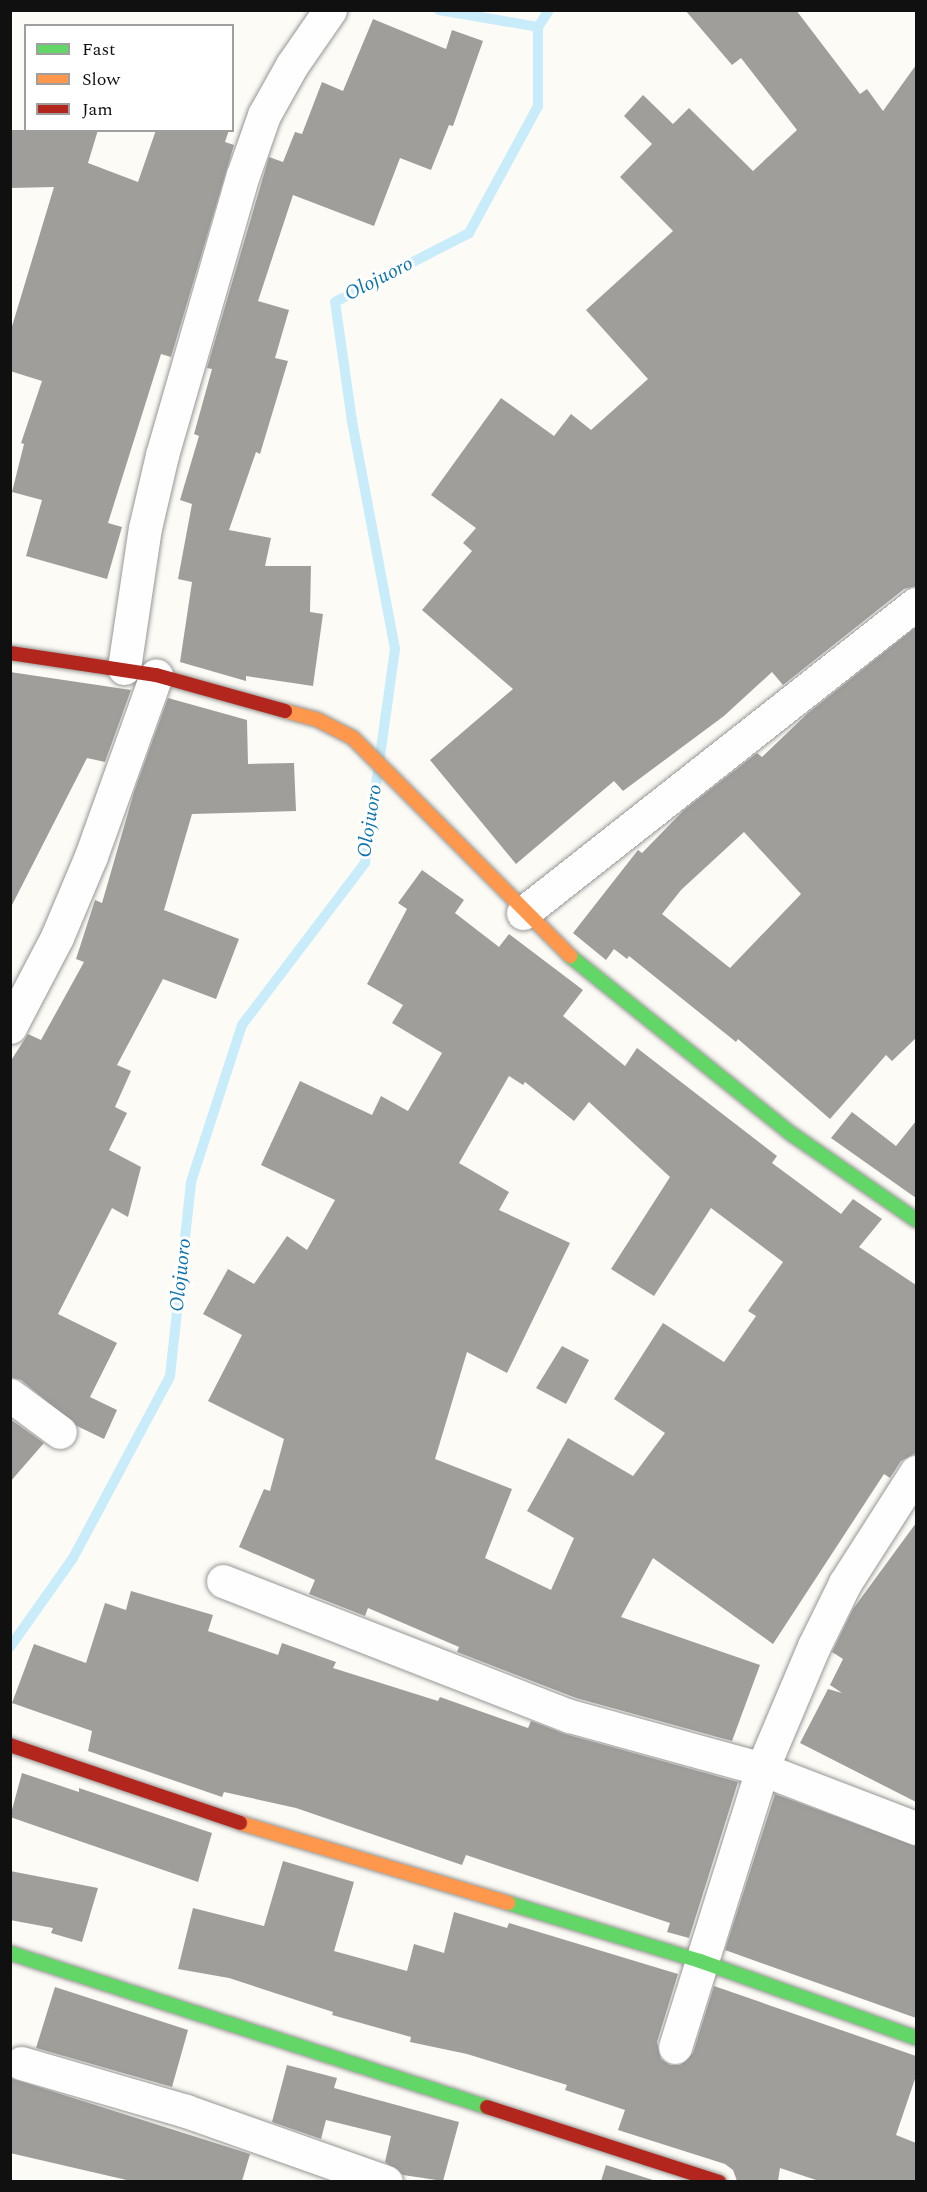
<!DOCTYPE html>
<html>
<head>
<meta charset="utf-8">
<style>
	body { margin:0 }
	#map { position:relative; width:927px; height:2192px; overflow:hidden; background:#fcfbf6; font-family:Spectral,serif }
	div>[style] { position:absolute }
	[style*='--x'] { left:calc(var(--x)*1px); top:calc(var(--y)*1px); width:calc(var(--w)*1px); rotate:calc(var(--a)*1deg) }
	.stream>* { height:10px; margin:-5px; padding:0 5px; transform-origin:5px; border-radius:5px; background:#c9ecfa }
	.building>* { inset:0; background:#a09e9b }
	.roads { filter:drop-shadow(0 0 2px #969694) drop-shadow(0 0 2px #969694) }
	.street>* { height:33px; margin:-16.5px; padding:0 16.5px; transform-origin:16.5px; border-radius:16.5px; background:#fffefe }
	.fast>* { height:14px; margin:-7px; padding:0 7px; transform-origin:7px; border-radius:7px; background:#63d668 }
	.slow>* { height:14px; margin:-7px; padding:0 7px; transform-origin:7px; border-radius:7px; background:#ff974d }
	.jam>* { height:14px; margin:-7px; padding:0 7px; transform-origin:7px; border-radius:7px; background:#b3261e }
	span { translate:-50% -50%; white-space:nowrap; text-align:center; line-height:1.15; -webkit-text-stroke:6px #fff; paint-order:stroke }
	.water-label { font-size:20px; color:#0e74ad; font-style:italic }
	.frame { position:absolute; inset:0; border:12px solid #101010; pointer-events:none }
	.legend { position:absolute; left:24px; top:24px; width:210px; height:108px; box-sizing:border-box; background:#fff; border:2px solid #9f9f9f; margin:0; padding:8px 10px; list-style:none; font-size:18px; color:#101010 }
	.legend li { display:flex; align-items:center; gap:12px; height:30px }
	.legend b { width:30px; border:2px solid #9f9f9f }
</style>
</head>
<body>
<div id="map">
	<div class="stream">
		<div style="--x:439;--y:10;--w:100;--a:9.7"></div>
		<div style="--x:380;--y:756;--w:108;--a:-82"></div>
		<div style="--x:395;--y:649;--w:232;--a:-100.7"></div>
		<div style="--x:352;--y:421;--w:120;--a:-98.1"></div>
		<div style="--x:335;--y:302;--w:151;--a:-27.2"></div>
		<div style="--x:469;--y:233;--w:145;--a:-61.5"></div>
		<div style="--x:538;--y:106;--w:79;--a:-90"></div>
		<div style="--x:538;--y:27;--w:20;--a:-57"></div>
		<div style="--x:10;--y:1647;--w:109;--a:-54.7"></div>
		<div style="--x:73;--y:1558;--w:206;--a:-61.9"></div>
		<div style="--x:170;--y:1376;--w:195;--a:-83.8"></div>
		<div style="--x:191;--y:1182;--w:165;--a:-72"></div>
		<div style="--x:242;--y:1025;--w:203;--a:-52.8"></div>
		<div style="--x:365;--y:863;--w:93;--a:-82"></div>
	</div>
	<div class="building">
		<div style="clip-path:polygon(685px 10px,796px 10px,860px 94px,867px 89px,883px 111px,916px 65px,916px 586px,904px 589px,783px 685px,772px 672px,724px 716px,623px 791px,614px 781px,516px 864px,430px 760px,513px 689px,422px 610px,472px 551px,463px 543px,476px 528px,431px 495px,501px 398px,554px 436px,571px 414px,591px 430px,648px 379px,586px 310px,673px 231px,620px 177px,652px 144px,624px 116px,643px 95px,673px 124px,689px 108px,753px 171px,797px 130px,741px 58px,732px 65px)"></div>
		<div style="clip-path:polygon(373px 19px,446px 49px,452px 30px,483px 41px,453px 126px,449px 125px,431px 170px,400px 158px,374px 226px,293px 195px,258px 301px,289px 310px,275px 358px,288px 361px,260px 454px,256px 452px,229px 530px,271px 538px,265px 566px,311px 566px,310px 612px,323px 614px,313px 686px,246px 676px,246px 681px,180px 662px,192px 582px,178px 579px,192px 504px,180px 500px,199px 436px,194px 434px,212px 369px,207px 368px,269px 157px,283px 162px,295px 132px,302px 134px,322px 82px,343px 91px)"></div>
		<div style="clip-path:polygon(10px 130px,98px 130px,88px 163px,138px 182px,156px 130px,229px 130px,225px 142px,234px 145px,171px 357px,161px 354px,108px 523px,122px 527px,107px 579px,26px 556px,42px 500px,12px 492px,24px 444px,21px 443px,42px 381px,10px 371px,10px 333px,54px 187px,10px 188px)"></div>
		<div style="clip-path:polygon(evenodd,916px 627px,916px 1038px,892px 1061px,886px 1055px,830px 1119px,738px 1039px,736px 1042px,629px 956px,627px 959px,614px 949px,606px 960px,573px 933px,638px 850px,642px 853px,684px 810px,757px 753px,762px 757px,808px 713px,916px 627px,744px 832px,801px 894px,730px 968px,662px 914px,681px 890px,744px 832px)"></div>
		<div style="clip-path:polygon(10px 672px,131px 690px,105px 762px,87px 758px,10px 909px)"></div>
		<div style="clip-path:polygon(168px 698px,247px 720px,248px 764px,294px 763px,296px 811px,192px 814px,164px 910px,239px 939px,216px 999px,163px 979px,117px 1065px,131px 1071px,115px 1107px,127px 1113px,109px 1150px,141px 1167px,128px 1217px,112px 1208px,58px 1314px,117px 1343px,90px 1397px,117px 1410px,104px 1439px,77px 1426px,21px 1380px,10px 1377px,10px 1062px,28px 1034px,41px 1040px,84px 962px,76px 959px,95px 900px,102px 903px,134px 792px)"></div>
		<div style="clip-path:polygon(evenodd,422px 870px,464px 900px,455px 913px,499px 947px,509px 934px,583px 990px,563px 1016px,625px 1066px,637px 1048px,777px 1156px,772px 1163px,841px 1214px,853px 1199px,882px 1219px,859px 1247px,916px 1285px,916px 1453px,901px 1461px,890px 1478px,884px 1474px,773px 1644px,653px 1558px,621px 1617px,760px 1665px,732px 1741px,576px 1698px,457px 1652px,459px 1647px,368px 1608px,365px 1616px,309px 1594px,315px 1580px,239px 1547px,264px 1489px,270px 1491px,284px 1439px,208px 1401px,242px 1335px,203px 1314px,228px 1269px,254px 1284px,287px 1236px,307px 1250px,335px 1200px,261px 1165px,300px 1081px,372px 1115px,381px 1096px,408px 1111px,442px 1053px,392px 1023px,403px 1005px,367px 984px,407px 909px,398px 903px,422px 870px,509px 1076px,523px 1085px,525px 1082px,574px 1121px,589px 1102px,670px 1177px,611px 1269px,654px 1296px,711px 1208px,783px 1262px,748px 1311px,756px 1316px,724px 1362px,663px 1323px,614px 1399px,665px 1433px,633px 1476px,568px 1438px,527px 1511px,574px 1538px,551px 1590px,485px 1558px,512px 1489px,435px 1459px,467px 1352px,507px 1373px,570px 1243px,499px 1210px,509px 1192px,459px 1163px,509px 1076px)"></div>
		<div style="clip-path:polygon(852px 1112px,896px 1146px,916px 1121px,916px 1198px,831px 1138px)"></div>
		<div style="clip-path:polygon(562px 1346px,589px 1360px,566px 1404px,536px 1388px)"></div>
		<div style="clip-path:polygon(10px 1419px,44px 1443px,10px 1482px)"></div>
		<div style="clip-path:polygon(916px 1523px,916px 1802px,800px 1743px,828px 1689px,842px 1693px,830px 1685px,843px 1659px,832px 1652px,853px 1609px)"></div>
		<div style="clip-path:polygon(131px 1591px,213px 1615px,208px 1631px,278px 1655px,282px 1643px,336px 1662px,333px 1668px,438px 1701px,440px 1697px,528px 1728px,531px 1721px,565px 1734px,738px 1782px,689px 1938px,667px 1932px,670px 1923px,466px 1855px,462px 1865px,296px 1808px,224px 1792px,222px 1797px,88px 1751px,92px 1731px,12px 1703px,34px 1644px,86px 1663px,105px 1603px,126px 1610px)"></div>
		<div style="clip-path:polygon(22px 1773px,79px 1792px,79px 1788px,212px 1833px,198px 1882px,10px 1817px)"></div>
		<div style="clip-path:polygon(775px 1794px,916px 1846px,916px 2018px,725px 1950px)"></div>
		<div style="clip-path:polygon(283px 1861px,354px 1882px,334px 1951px,407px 1971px,414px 1944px,444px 1953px,454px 1912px,507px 1928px,509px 1923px,678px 1974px,657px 2042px,661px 2059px,670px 2065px,680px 2065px,693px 2053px,714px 1986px,916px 2056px,916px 2076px,896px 2135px,916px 2143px,916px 2181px,819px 2181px,780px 2168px,778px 2181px,737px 2181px,733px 2170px,725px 2164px,618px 2130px,625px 2110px,565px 2090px,567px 2085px,467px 2054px,410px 2042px,411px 2037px,332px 2015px,333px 2012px,229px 1978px,178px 1969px,193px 1908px,264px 1926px)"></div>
		<div style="clip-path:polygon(10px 1871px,98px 1888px,82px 1942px,51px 1933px,53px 1928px,10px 1920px)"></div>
		<div style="clip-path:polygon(55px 1987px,188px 2030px,172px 2087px,36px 2048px)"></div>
		<div style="clip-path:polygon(287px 2065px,337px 2078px,334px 2088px,459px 2122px,443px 2181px,403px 2175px,385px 2162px,391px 2136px,326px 2120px,321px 2139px,272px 2122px)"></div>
		<div style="clip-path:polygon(10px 2078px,250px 2154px,242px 2181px,131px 2181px,10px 2153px)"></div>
		<div style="clip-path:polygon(606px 2165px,656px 2181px,601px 2181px)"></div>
	</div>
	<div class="roads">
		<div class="street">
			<div style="--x:124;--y:668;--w:142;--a:-81.5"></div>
			<div style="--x:145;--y:528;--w:75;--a:-76.9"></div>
			<div style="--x:162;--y:455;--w:291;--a:-73.9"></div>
			<div style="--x:243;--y:175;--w:64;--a:-70.7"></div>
			<div style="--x:264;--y:115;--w:57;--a:-60.8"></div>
			<div style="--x:292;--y:65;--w:67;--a:-55.4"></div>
			<div style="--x:523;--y:913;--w:500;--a:-38.2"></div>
			<div style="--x:10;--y:1027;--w:102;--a:-62.4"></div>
			<div style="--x:57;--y:937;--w:88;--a:-67.2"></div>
			<div style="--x:91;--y:856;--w:192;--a:-70.2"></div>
			<div style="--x:10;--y:1395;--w:62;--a:36.5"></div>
			<div style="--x:223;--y:1581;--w:372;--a:21.3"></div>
			<div style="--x:570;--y:1716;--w:199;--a:15.4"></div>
			<div style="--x:762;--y:1769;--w:165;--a:21"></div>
			<div style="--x:675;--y:2047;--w:291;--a:-72.6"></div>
			<div style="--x:762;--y:1769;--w:134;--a:-67.1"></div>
			<div style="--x:814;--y:1646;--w:70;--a:-63.8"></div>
			<div style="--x:845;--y:1583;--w:132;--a:-57.4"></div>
			<div style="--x:21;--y:2063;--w:172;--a:16.2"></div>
			<div style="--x:186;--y:2111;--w:212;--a:19.5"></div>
		</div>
		<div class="fast">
			<div style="--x:570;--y:956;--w:286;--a:38.8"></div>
			<div style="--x:793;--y:1135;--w:150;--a:34.6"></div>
			<div style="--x:508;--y:1903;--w:201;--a:16.8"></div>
			<div style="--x:700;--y:1961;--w:229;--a:19.6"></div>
			<div style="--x:10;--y:1953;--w:501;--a:17.89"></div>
		</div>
		<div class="slow">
			<div style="--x:285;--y:711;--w:34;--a:15"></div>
			<div style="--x:318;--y:720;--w:39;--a:27"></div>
			<div style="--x:353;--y:738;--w:308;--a:45.1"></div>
			<div style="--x:240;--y:1823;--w:280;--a:16.6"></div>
		</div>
		<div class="jam">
			<div style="--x:10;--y:653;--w:148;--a:8.6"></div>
			<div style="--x:156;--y:675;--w:134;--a:15.6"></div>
			<div style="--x:10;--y:1745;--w:243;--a:18.7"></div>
			<div style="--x:487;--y:2107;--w:244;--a:17.9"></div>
		</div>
	</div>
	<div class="water-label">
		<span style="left:379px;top:279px;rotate:-27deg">Olojuoro</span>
		<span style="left:370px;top:821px;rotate:-81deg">Olojuoro</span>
		<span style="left:181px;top:1275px;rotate:-84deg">Olojuoro</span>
	</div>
	<div class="frame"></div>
	<ul class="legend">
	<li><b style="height:8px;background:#63d668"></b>Fast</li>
	<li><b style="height:8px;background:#ff974d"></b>Slow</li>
	<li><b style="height:8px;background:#b3261e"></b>Jam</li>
	</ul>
</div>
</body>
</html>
